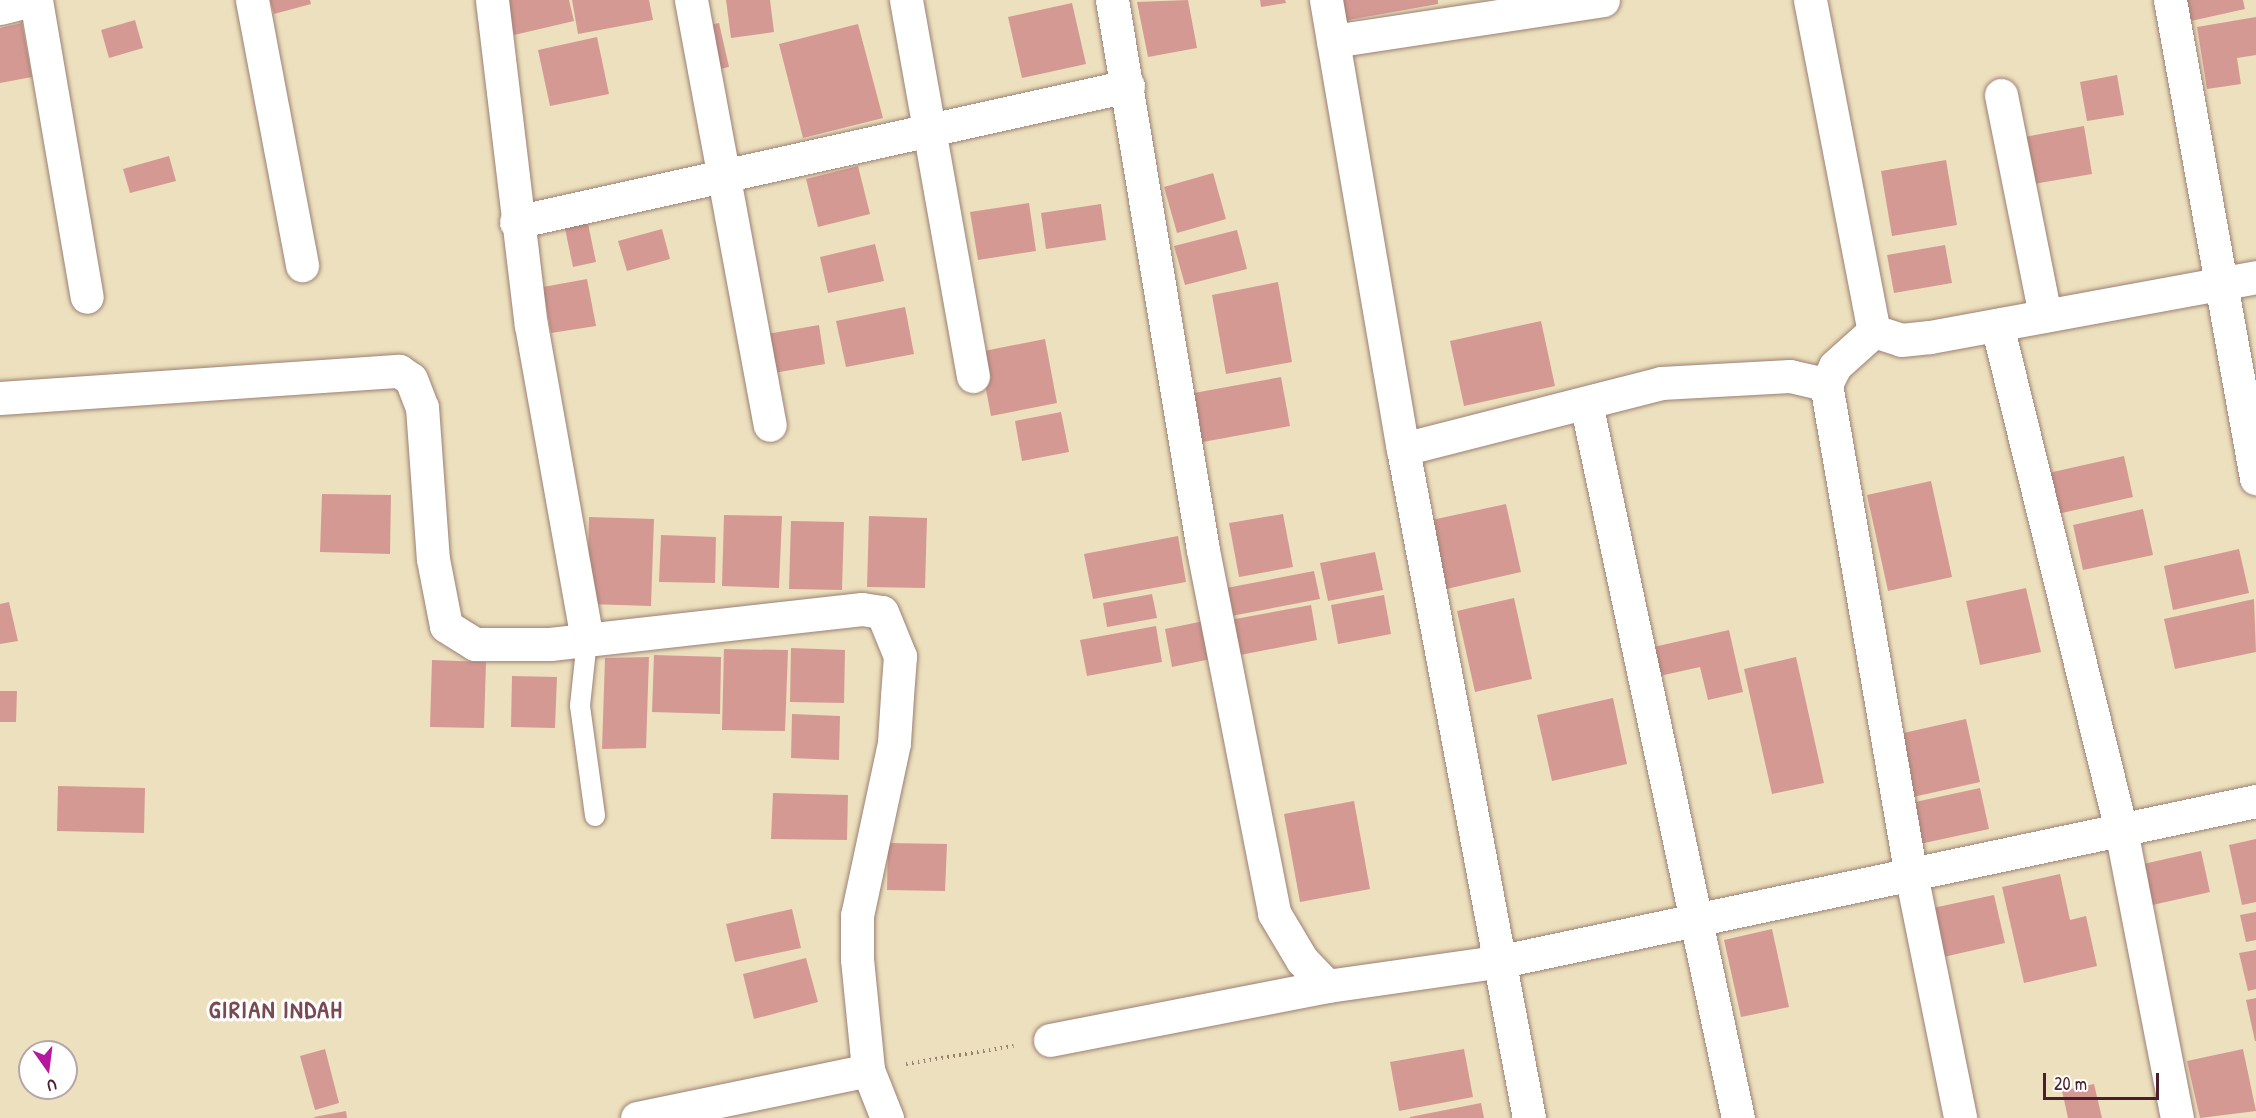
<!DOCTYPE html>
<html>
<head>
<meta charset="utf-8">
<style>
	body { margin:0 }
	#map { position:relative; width:2256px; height:1118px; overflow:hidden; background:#ede0be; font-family:"Patrick Hand",sans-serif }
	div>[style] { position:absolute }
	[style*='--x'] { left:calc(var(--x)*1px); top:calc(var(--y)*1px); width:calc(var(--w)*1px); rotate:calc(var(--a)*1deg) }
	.building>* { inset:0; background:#d59994 }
	.path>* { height:4px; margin-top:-2px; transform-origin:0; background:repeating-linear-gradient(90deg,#9c8074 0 1.5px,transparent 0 6px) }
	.roads { filter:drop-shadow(0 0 2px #9c8074) drop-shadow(0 0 2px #9c8074) }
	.lane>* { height:20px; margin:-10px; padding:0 10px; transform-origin:10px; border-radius:10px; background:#fff }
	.street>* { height:33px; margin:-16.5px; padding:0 16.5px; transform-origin:16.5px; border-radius:16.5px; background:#fff }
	span { translate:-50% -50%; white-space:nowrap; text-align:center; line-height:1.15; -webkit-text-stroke:6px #fff; paint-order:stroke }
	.district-label { font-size:24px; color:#7b4a50; font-weight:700; letter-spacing:1.5px }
	.north { position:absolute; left:18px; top:1040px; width:60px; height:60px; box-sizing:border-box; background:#fff; border:2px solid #b7a5aa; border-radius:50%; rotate:166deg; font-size:16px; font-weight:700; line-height:24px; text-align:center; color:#4a1f2b }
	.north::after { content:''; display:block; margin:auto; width:21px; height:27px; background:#b5179e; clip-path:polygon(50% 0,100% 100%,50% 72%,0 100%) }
	.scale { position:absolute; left:2043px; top:1073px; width:116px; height:27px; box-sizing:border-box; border:3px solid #4a1f2b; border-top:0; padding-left:8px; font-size:18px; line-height:21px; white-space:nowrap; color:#4a1f2b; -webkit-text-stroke:4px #fff; paint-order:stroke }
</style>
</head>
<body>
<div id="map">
	<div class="building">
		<div style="clip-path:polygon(270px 0,310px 0,311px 4px,274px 14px)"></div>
		<div style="clip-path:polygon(506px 0,569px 0,574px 21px,514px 35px)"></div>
		<div style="clip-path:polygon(572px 0,649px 0,653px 20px,578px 34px)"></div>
		<div style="clip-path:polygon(726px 0,770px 0,774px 32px,731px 38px)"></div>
		<div style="clip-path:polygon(1188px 0,1197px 48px,1148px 57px,1137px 2px)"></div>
		<div style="clip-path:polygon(1260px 0,1285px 0,1286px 3px,1261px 7px)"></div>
		<div style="clip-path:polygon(1333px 0,1438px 0,1438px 4px,1337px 22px)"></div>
		<div style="clip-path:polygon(2186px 0,2243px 0,2245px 9px,2191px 21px)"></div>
		<div style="clip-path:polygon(1072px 3px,1086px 64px,1022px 78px,1008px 17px)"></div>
		<div style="clip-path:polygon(2256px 17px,2256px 55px,2237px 58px,2241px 84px,2207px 89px,2197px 27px)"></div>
		<div style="clip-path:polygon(135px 20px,143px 48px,109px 58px,101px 30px)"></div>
		<div style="clip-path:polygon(22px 23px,32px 77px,0 83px,0 28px)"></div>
		<div style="clip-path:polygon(719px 23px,729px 67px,711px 71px,700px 27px)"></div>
		<div style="clip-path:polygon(858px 24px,883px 118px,803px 138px,779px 44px)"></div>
		<div style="clip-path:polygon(597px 37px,609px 94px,550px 106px,538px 50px)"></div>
		<div style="clip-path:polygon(2117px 75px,2124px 115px,2087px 121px,2080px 82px)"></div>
		<div style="clip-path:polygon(2084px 126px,2092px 174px,2027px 185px,2019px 138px)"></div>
		<div style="clip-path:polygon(169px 156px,176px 181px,130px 193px,123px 169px)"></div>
		<div style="clip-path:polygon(1946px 160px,1957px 225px,1892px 236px,1881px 171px)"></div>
		<div style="clip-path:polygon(858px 166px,870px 214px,818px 227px,806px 179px)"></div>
		<div style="clip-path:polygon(1213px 173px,1226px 219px,1177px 233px,1164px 187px)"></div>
		<div style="clip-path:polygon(1029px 203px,1036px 251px,978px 260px,970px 212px)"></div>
		<div style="clip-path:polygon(1101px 204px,1106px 240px,1046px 249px,1041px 213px)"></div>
		<div style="clip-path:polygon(587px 219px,596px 262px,573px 267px,564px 224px)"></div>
		<div style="clip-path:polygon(662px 229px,670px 259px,627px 271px,618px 241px)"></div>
		<div style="clip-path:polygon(1237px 230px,1247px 269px,1185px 285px,1174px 246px)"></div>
		<div style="clip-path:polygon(875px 244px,884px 281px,828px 293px,820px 257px)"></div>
		<div style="clip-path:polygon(1945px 245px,1952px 283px,1894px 293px,1887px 255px)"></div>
		<div style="clip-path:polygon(587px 279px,596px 326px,551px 333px,543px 287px)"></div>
		<div style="clip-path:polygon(1278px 282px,1292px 362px,1226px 374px,1212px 295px)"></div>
		<div style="clip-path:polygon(905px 307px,914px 354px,846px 367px,836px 321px)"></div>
		<div style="clip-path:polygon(1541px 321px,1555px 386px,1464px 406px,1450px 341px)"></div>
		<div style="clip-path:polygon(819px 325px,825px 364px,774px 373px,767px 334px)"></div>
		<div style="clip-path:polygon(1045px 339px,1057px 403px,991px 416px,979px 352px)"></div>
		<div style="clip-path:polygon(1281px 377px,1290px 426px,1192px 444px,1183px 395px)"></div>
		<div style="clip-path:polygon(1061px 412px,1069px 452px,1022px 461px,1015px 421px)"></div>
		<div style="clip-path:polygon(2124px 456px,2133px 497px,2053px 515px,2044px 474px)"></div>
		<div style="clip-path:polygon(1931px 481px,1952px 577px,1888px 591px,1867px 495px)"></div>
		<div style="clip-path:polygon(322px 494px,391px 495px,390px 554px,320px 552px)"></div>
		<div style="clip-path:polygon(1506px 504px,1521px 572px,1442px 590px,1427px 521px)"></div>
		<div style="clip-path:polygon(2143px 509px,2153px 555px,2083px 570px,2073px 525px)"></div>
		<div style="clip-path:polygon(1283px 514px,1293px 567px,1239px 577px,1229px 523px)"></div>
		<div style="clip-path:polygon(724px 515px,782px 516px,779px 588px,722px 586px)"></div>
		<div style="clip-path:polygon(869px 516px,927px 518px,925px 588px,867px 587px)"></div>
		<div style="clip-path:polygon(589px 517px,654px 519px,651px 606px,587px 604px)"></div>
		<div style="clip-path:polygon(791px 521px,844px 522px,842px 590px,789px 589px)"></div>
		<div style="clip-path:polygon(661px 535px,716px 537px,715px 583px,659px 582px)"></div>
		<div style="clip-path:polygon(1178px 536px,1186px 582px,1093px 599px,1084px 554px)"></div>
		<div style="clip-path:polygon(2239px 549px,2249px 593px,2173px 610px,2164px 566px)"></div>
		<div style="clip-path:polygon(1375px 552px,1383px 590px,1328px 601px,1320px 563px)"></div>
		<div style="clip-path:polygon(1314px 571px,1320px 599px,1226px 617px,1221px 589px)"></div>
		<div style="clip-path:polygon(2026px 588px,2041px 652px,1980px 665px,1966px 601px)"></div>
		<div style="clip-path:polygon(1152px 594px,1157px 618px,1107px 627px,1103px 603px)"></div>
		<div style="clip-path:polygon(1384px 595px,1391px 634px,1338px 644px,1331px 605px)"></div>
		<div style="clip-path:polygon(1514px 598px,1532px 679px,1475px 692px,1457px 611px)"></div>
		<div style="clip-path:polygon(2254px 599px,2256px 652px,2175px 669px,2164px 619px)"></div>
		<div style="clip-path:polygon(9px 602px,18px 641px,0 644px,0 604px)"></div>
		<div style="clip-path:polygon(1311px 605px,1317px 640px,1225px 658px,1219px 622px)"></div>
		<div style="clip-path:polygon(1204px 621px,1211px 659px,1172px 667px,1165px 629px)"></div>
		<div style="clip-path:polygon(1156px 626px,1162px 662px,1087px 676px,1080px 640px)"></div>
		<div style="clip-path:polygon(1729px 630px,1743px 692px,1708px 700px,1700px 667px,1655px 677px,1649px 648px)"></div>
		<div style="clip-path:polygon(791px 648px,845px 650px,844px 703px,790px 702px)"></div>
		<div style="clip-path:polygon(724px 649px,788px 650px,785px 731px,722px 730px)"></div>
		<div style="clip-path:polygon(654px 655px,721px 657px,720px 714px,652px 712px)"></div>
		<div style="clip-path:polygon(649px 657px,646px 748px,602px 749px,605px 658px)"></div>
		<div style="clip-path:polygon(1796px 657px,1824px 783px,1772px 794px,1744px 669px)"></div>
		<div style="clip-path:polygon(432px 660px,486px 662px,484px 728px,430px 727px)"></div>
		<div style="clip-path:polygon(512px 676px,557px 677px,555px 728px,511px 727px)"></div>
		<div style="clip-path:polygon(0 691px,17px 691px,16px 722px,0 722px)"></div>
		<div style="clip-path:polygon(1613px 698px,1627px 764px,1552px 781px,1537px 715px)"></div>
		<div style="clip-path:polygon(792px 714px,840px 716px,839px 760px,791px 758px)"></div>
		<div style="clip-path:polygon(1966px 719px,1980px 782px,1904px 799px,1890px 736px)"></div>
		<div style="clip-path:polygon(58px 786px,145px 788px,144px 833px,57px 831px)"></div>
		<div style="clip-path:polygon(1980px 788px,1989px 829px,1915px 845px,1906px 804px)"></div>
		<div style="clip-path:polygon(773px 793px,848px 795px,847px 840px,771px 839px)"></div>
		<div style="clip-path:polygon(1354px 801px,1370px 889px,1300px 902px,1284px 814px)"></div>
		<div style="clip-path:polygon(2256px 839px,2256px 902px,2242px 905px,2229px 845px)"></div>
		<div style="clip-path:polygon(888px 843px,947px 844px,945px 891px,887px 890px)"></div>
		<div style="clip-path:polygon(2201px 851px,2210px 892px,2148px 906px,2139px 865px)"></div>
		<div style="clip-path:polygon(2060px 874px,2070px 920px,2086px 916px,2097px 966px,2024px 983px,2002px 887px)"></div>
		<div style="clip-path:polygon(1994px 895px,2005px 943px,1939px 958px,1928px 909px)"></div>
		<div style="clip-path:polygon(792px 909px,801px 948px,735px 962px,726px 924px)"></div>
		<div style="clip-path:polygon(2256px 912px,2256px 940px,2246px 942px,2240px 915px)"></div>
		<div style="clip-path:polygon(1772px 929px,1789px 1007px,1741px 1017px,1724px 940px)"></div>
		<div style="clip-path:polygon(2256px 950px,2256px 989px,2248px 991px,2239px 953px)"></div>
		<div style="clip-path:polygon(806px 958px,818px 1002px,754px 1019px,743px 974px)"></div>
		<div style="clip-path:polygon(2256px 998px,2256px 1041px,2255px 1041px,2246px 1000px)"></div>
		<div style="clip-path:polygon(325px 1049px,339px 1103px,315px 1110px,300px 1056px)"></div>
		<div style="clip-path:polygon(1464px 1049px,1473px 1097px,1399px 1111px,1390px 1062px)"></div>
		<div style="clip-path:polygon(2243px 1049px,2256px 1111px,2200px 1118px,2187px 1061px)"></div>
		<div style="clip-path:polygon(2094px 1084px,2102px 1118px,2068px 1118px,2062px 1091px)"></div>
		<div style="clip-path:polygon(1481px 1103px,1484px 1118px,1410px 1118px,1410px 1117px)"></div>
		<div style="clip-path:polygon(346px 1111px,347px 1118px,315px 1118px,314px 1117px)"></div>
	</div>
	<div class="path">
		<div style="--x:906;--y:1064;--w:109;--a:-9.5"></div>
	</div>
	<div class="roads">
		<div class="lane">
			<div style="--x:587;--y:640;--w:66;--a:96.1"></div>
			<div style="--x:580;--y:706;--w:111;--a:82.2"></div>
		</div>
		<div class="street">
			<div style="--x:36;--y:0;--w:301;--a:80.3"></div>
			<div style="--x:252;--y:0;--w:270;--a:79.3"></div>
			<div style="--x:492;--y:0;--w:327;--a:83.2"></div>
			<div style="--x:531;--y:325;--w:320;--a:79.9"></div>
			<div style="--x:691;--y:0;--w:432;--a:79.5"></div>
			<div style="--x:906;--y:0;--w:382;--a:79.9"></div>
			<div style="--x:1112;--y:0;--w:557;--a:80.61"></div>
			<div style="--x:1203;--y:550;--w:370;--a:78.9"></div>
			<div style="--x:1274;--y:913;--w:55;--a:59.2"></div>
			<div style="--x:1302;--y:960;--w:36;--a:46"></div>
			<div style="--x:1326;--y:0;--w:456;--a:80.3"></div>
			<div style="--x:1810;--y:0;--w:337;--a:79.1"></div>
			<div style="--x:2170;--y:0;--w:486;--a:79.8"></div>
			<div style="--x:0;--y:8;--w:33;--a:-14"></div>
			<div style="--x:1333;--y:41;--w:273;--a:-8.6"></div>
			<div style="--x:2001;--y:95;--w:225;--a:78.7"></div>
			<div style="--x:516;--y:222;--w:627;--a:-12.53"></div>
			<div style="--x:1997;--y:325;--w:520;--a:76.2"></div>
			<div style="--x:2121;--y:830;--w:293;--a:79"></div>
			<div style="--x:1826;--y:384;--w:497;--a:80.2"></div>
			<div style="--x:1911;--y:874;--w:249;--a:78.6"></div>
			<div style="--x:0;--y:398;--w:400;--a:-3.9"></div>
			<div style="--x:399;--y:371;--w:14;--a:34"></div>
			<div style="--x:411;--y:379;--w:30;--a:69"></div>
			<div style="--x:422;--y:407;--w:152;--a:85.9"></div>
			<div style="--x:433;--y:559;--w:68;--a:79"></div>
			<div style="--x:446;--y:626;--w:34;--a:32"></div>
			<div style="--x:475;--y:644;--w:75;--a:0"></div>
			<div style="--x:550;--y:644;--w:314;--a:-6.4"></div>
			<div style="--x:862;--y:609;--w:20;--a:9"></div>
			<div style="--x:882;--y:612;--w:48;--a:67.8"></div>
			<div style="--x:900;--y:656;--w:40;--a:94.3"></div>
			<div style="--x:897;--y:696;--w:47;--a:93.7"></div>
			<div style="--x:894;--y:743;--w:176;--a:102.1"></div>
			<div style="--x:857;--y:915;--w:44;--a:90"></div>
			<div style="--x:857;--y:959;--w:112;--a:84.3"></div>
			<div style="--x:868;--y:1070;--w:52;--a:68.4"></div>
			<div style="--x:1586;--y:403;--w:731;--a:78"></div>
			<div style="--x:1050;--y:1040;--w:282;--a:-11"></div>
			<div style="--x:1327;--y:986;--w:177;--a:-8.1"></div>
			<div style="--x:1502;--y:961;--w:771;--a:-11.98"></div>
			<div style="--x:637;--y:1118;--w:236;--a:-11.7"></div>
			<div style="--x:1529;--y:1118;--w:681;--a:-100.67"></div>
			<div style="--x:1403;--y:449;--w:266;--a:-14.3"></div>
			<div style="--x:1661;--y:383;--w:129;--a:-3.1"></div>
			<div style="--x:1790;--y:376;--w:37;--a:13"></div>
			<div style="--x:1826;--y:384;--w:20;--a:-63"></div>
			<div style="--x:1835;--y:366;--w:52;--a:-41.9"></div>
			<div style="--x:1874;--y:331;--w:28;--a:18"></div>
			<div style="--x:1901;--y:340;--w:29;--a:-6"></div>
			<div style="--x:1930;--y:337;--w:331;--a:-10.4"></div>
		</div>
	</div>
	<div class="district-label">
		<span style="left:276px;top:1010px">GIRIAN INDAH</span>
	</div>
	<div class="north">U</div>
	<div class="scale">20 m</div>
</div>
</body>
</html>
